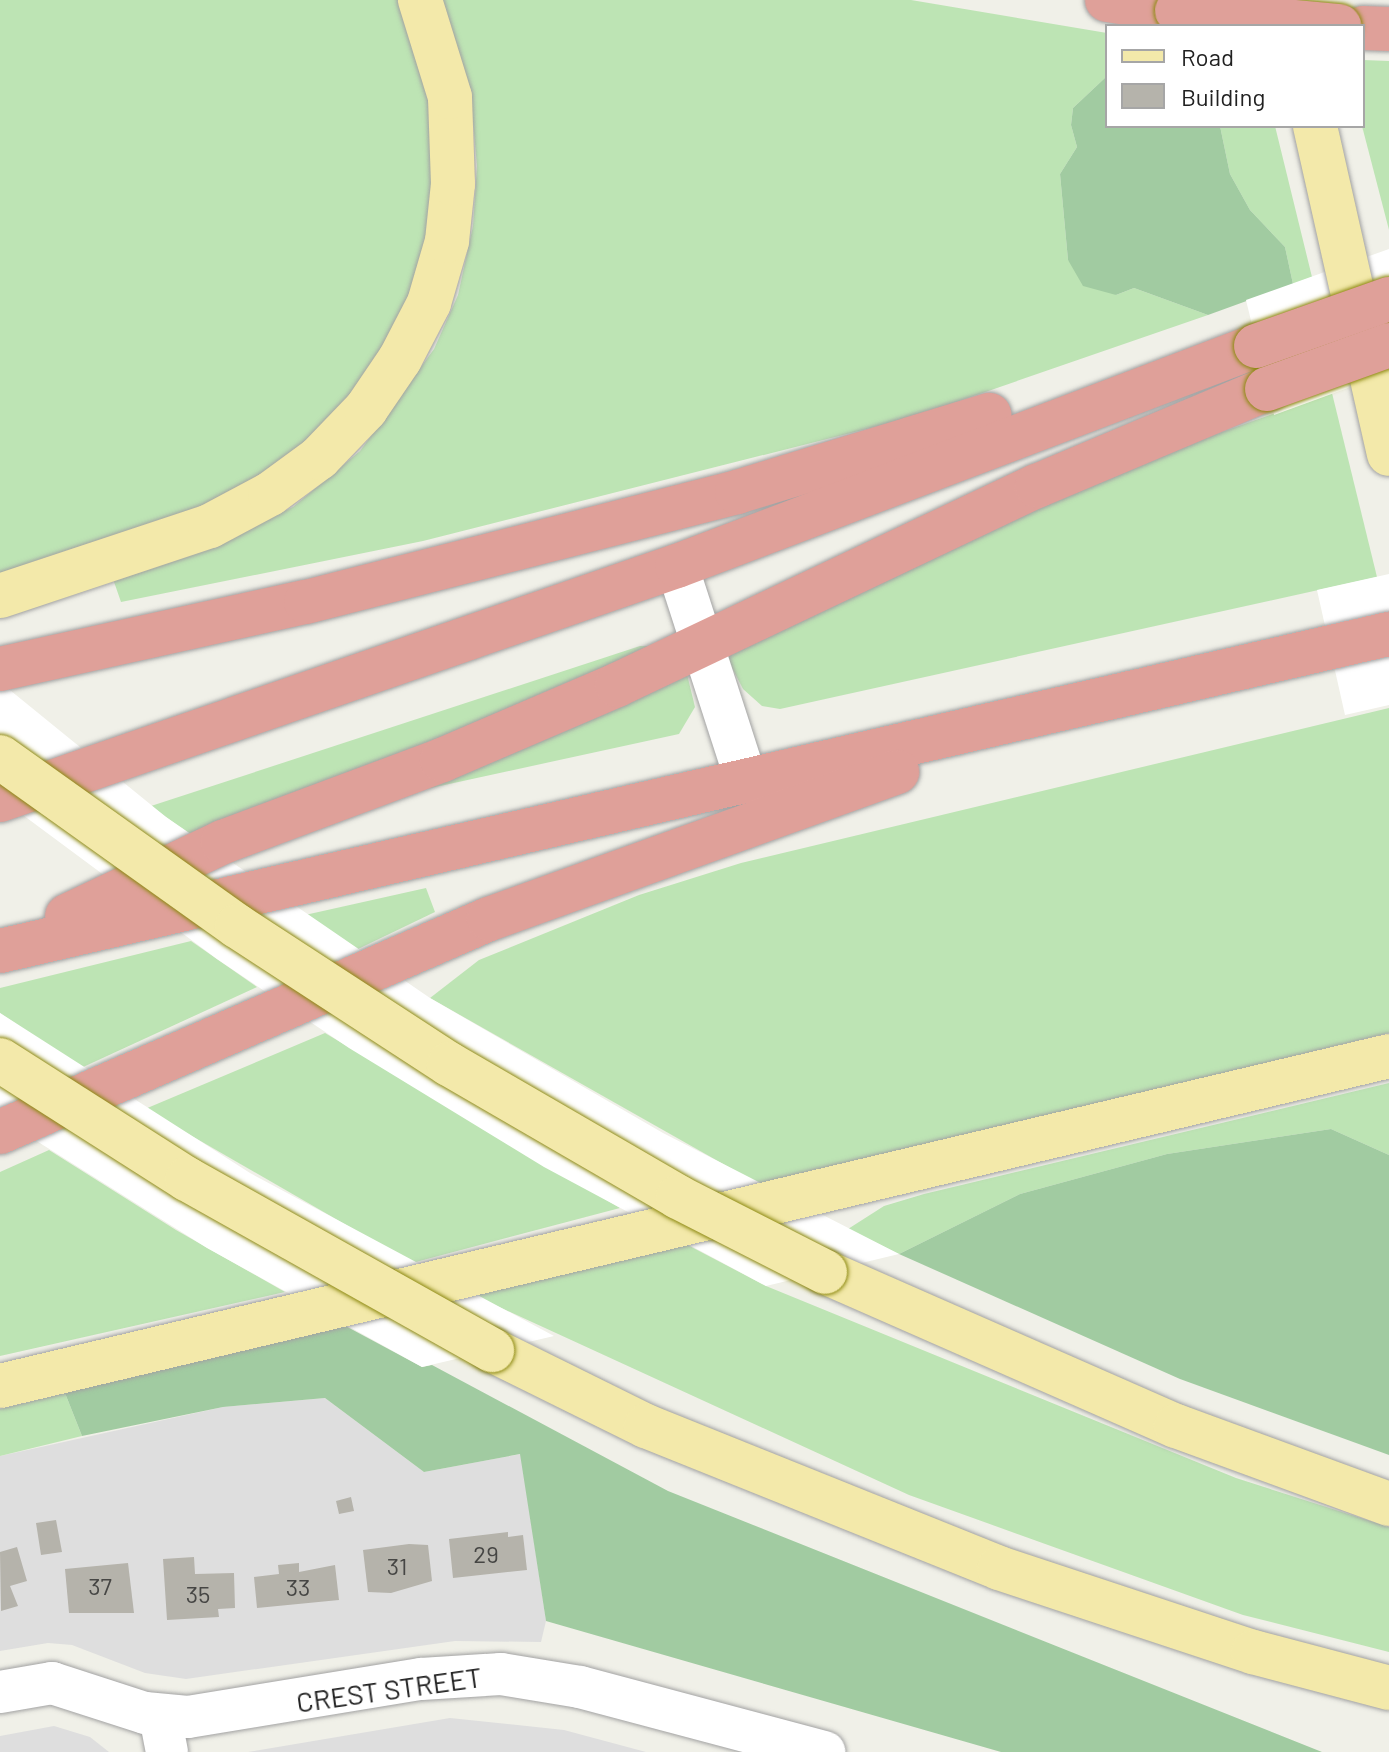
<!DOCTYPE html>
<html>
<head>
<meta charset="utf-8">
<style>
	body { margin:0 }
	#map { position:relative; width:1389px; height:1752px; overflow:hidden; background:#f0f0e8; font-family:Barlow,sans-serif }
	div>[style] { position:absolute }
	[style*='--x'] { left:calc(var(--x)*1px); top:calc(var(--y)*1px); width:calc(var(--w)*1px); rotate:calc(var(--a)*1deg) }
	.residential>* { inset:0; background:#dedede }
	.grass>* { inset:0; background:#bde4b4 }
	.forest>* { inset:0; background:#a1cba1 }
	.pier>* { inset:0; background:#fff }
	.building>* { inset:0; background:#b5b3ab }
	.roads { filter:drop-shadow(0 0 2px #a2a2a2) drop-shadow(0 0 2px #a2a2a2) }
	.minor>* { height:42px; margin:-21px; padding:0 21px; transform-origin:21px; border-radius:21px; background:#fff }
	.major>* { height:44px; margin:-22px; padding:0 22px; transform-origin:22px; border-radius:22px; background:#f3e9aa }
	.highway>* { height:44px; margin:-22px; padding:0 22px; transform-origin:22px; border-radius:22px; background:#dfa099 }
	.bridges { filter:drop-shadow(0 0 2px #8d8910) drop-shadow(0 0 2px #8d8910) }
	.major-bridge>* { height:44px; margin:-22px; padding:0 22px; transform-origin:22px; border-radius:22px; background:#f3e9aa }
	.highway-bridge>* { height:44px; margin:-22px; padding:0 22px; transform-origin:22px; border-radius:22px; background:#dfa099 }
	span { translate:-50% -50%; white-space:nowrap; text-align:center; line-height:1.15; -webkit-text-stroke:6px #fff; paint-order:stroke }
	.number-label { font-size:24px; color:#464644 }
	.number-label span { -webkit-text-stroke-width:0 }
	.street-label { font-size:28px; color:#212121 }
	.legend { position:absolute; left:1105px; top:24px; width:260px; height:104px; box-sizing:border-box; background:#fff; border:2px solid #a6a6a6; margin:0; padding:10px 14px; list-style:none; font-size:24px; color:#212121 }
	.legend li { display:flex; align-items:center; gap:16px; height:40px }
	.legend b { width:40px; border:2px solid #a6a6a6 }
</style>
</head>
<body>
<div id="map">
	<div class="residential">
		<div style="clip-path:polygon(325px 1398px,424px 1472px,521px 1454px,546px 1621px,541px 1642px,455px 1641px,186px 1679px,145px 1673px,72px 1645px,48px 1643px,0 1651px,0 1456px,223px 1407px)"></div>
		<div style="clip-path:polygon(450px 1718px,564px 1730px,646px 1752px,248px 1752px)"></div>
		<div style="clip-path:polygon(54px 1726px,90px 1737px,109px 1752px,0 1752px,0 1736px)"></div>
	</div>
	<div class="grass">
		<div style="clip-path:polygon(0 0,403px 0,439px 125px,420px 287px,359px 390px,300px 450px,223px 503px,0 575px)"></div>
		<div style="clip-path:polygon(442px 0,911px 0,1107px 33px,1107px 76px,1073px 108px,1071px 125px,1077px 147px,1060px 174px,1068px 260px,1116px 295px,1134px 288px,1208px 315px,910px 418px,423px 541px,121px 602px,113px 579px,213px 545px,293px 507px,360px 451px,434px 349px,458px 295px,473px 226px,477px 166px,470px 88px)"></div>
		<div style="clip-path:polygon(1363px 60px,1389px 61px,1389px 230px,1362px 126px)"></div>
		<div style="clip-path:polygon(1220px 126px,1275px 126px,1312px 277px,1293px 284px,1285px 247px,1250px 210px,1230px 174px)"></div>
		<div style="clip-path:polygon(1332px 393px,1377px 577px,780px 709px,762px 706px,743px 689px,729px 662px,728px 632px,768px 593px)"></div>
		<div style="clip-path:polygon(640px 646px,653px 646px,685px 666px,695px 707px,679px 734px,196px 839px,151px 806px)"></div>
		<div style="clip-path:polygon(1389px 708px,1389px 1033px,762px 1186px,430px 998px,479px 960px,639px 895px,741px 863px)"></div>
		<div style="clip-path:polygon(426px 888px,435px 912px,356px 950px,305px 915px)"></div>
		<div style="clip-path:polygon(191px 941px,257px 987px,81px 1068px,0 1013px,0 988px)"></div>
		<div style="clip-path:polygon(325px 1033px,620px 1208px,412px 1263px,145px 1109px)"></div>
		<div style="clip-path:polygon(1389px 1083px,1389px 1155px,1331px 1129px,1167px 1154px,1020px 1194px,899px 1254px,848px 1229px,884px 1206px,924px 1194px)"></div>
		<div style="clip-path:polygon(49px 1150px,176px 1230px,285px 1292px,0 1356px,0 1172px)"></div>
		<div style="clip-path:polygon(682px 1242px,766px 1286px,1236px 1478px,1389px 1527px,1389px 1652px,1243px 1615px,909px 1495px,473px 1295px)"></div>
		<div style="clip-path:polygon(65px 1393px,82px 1436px,0 1456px,0 1409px)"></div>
	</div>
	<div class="forest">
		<div style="clip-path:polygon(1107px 76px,1107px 126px,1220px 126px,1230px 174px,1250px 210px,1285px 247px,1293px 284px,1208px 315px,1134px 288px,1116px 295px,1083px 286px,1068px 260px,1060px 174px,1077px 147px,1071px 125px,1073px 108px)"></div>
		<div style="clip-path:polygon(1331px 1129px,1389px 1155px,1389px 1455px,1180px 1379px,899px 1254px,1020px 1194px,1167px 1154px)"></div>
		<div style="clip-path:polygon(340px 1323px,422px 1367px,432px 1365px,668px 1491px,1322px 1752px,1001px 1752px,546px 1621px,520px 1454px,424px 1472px,325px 1398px,223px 1407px,82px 1436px,65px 1393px)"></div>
	</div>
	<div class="pier">
		<div style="clip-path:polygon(1389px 249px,1389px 373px,1274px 415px,1246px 300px)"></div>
		<div style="clip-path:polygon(1389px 574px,1389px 705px,1345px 715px,1317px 590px)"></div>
		<div style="clip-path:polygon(0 682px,166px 817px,430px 998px,663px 1133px,899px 1254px,766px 1286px,544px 1167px,349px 1048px,217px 959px,0 798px)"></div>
		<div style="clip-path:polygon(0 1013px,250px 1173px,554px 1336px,422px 1367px,207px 1248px,0 1118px)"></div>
	</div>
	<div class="building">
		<div style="clip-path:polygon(351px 1497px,354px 1511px,339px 1514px,336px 1501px)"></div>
		<div style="clip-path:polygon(56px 1520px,62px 1552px,41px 1555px,36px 1523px)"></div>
		<div style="clip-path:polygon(508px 1532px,508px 1537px,523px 1535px,527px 1570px,453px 1578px,449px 1539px)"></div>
		<div style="clip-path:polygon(409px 1544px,428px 1545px,432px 1581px,391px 1593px,368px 1592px,363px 1550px)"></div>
		<div style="clip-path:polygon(17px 1547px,27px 1581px,10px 1586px,18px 1606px,1px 1611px,0 1552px)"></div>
		<div style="clip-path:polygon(194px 1557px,195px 1574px,234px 1573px,235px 1608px,218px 1609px,219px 1617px,167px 1620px,163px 1559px)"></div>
		<div style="clip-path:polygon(128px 1563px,134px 1613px,69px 1613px,65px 1569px)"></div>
		<div style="clip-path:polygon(299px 1563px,299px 1572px,335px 1565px,339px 1600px,257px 1608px,254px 1577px,279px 1574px,278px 1565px)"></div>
	</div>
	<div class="roads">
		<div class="minor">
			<div style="--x:677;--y:566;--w:225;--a:72.1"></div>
			<div style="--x:0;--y:1692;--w:53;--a:-9.8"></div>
			<div style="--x:52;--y:1683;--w:98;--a:17.9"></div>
			<div style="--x:145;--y:1713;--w:43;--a:5.3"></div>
			<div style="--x:188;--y:1717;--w:236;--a:-9.3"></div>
			<div style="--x:421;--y:1679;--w:80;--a:-3.6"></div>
			<div style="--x:501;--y:1674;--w:80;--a:9.3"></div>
			<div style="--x:580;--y:1687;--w:253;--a:14.9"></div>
			<div style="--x:160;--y:1716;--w:37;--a:79"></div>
		</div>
		<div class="major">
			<div style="--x:1315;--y:126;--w:336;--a:77.3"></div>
			<div style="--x:0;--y:596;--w:221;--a:-18.4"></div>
			<div style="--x:210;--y:526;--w:68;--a:-28.1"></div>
			<div style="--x:270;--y:494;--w:61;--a:-36.3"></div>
			<div style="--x:319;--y:458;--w:68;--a:-46.2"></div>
			<div style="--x:366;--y:409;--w:60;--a:-55.8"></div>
			<div style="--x:400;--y:359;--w:63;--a:-62.6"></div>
			<div style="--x:429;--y:303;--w:65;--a:-73.8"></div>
			<div style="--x:447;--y:241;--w:57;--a:-84"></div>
			<div style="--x:453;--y:184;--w:87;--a:-92"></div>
			<div style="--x:450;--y:97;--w:102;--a:-107.2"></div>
			<div style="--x:825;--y:1272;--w:383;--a:23.7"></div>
			<div style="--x:1176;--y:1426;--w:227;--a:20.1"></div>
			<div style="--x:492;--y:1350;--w:172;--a:26.3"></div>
			<div style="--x:646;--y:1426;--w:380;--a:21.9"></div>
			<div style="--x:999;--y:1568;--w:268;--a:18.3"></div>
			<div style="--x:1253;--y:1652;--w:141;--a:14.8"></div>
			<div style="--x:0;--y:1386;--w:1428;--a:-13.36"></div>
		</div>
		<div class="highway">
			<div style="--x:1107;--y:0;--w:71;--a:8.9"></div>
			<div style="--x:1363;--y:28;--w:26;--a:2"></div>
			<div style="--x:0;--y:669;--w:313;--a:-12.4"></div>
			<div style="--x:306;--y:602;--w:445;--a:-14.3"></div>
			<div style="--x:737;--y:492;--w:264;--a:-17"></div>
			<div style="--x:0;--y:800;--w:716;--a:-19.07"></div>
			<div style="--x:677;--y:566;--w:619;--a:-20.81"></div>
			<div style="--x:67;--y:916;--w:173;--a:-25.4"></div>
			<div style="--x:223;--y:842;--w:234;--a:-20.5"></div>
			<div style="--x:442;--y:760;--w:190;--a:-23.2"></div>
			<div style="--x:617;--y:685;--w:465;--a:-25.4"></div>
			<div style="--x:1037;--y:486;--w:250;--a:-22.9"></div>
			<div style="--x:0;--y:951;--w:1425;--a:-12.86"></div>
			<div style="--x:0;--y:1132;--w:533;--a:-23.54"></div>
			<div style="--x:489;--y:919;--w:434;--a:-19.8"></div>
		</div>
	</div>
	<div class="bridges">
		<div class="major-bridge">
			<div style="--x:0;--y:757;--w:291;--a:35.5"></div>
			<div style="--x:237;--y:926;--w:253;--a:33.1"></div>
			<div style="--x:449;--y:1064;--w:265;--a:30.1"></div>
			<div style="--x:678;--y:1197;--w:165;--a:27"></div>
			<div style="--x:0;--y:1060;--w:222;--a:32.5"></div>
			<div style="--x:187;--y:1179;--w:350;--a:29.3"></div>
		</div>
		<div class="highway-bridge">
			<div style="--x:1177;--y:11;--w:163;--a:5.3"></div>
			<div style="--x:1256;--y:346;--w:141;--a:-19.5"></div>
			<div style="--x:1267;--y:389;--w:130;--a:-19.8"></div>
		</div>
	</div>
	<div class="number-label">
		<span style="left:486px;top:1554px">29</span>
		<span style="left:397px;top:1566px">31</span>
		<span style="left:100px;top:1586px">37</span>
		<span style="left:298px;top:1587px">33</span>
		<span style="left:198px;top:1594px">35</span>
	</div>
	<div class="street-label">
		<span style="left:389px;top:1689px;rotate:-8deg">CREST STREET</span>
	</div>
	<ul class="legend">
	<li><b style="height:10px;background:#f3e9aa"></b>Road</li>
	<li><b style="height:22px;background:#b5b3ab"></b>Building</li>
	</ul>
</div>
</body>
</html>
